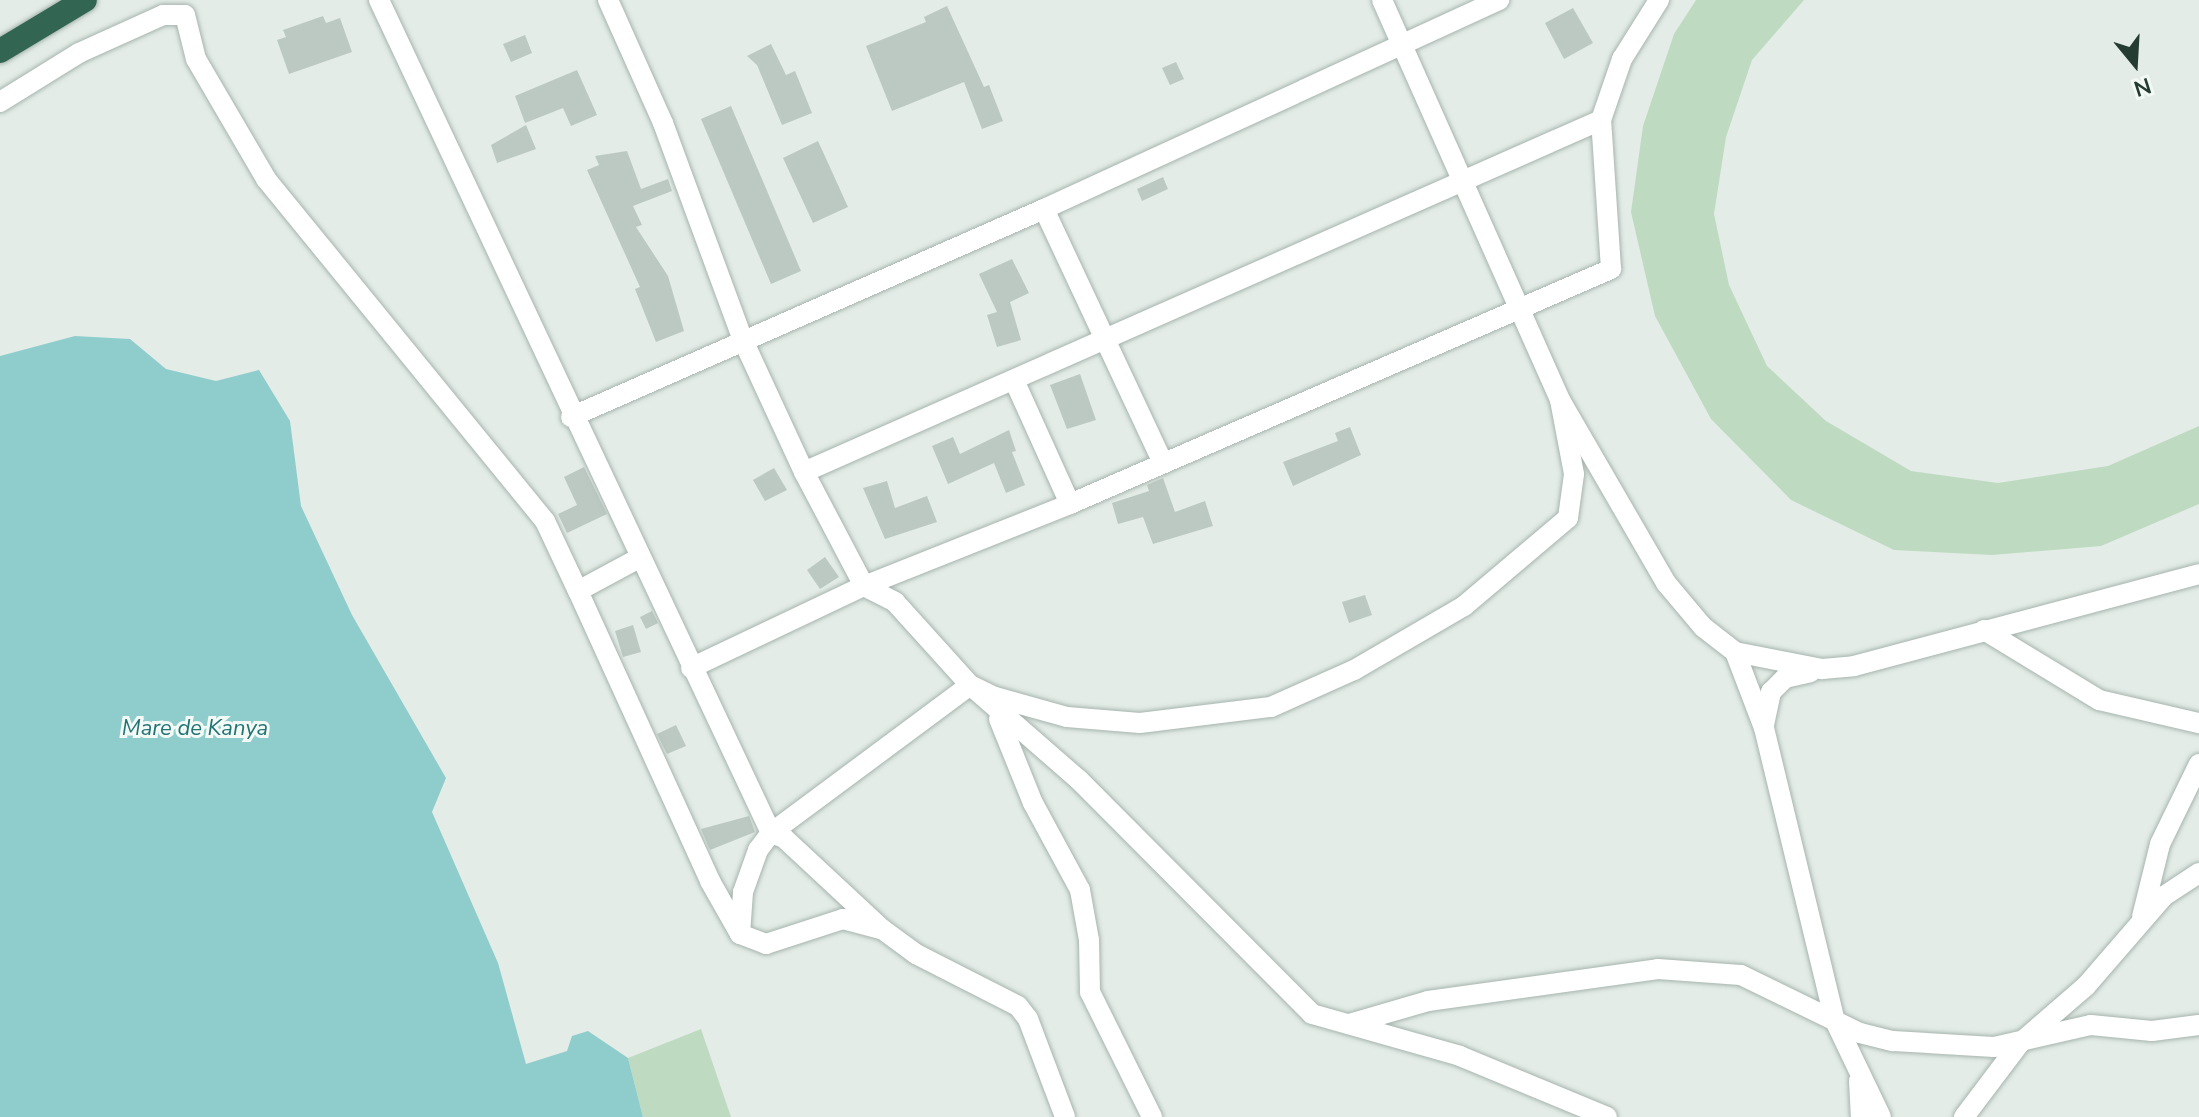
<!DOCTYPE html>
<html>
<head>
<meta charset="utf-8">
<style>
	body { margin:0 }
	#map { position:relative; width:2199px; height:1117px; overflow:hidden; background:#e3ece7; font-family:"Nunito Sans",sans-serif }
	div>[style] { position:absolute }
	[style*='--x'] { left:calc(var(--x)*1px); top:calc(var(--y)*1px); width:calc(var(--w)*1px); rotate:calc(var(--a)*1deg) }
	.green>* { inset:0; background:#bedbc1 }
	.water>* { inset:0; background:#8fcdcd }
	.building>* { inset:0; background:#bcc9c2 }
	.roads { filter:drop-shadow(0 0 2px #a6b4ad) drop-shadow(0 0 2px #a6b4ad) }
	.street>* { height:20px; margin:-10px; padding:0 10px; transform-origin:10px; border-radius:10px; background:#fff }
	.highway>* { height:24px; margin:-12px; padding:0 12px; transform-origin:12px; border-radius:12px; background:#326653 }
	span { translate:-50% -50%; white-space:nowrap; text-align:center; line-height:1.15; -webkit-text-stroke:6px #f3f9f5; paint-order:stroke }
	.water-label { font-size:22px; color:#227374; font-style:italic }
	.north { position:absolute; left:2095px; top:24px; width:80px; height:80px; -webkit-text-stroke:6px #f3f9f5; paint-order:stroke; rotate:162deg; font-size:22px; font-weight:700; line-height:32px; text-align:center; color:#243c32 }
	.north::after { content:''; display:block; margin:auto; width:28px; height:36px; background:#243c32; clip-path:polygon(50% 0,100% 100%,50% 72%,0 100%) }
</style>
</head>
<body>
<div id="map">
	<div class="green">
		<div style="clip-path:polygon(1696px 0,1804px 0,1752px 60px,1726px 137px,1714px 214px,1729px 285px,1767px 366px,1826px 421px,1911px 471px,1998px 483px,2108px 466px,2199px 426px,2199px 504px,2101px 546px,1992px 555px,1894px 550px,1791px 500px,1711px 419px,1655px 316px,1631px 212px,1643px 126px,1674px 34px)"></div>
		<div style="clip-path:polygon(701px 1029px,731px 1117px,643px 1117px,628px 1058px)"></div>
	</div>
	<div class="water">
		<div style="clip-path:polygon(75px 336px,130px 339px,166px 369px,216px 381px,259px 370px,290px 421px,301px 506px,352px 615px,446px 778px,432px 812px,498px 963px,526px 1064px,567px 1051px,572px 1036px,588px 1031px,628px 1058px,643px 1117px,0 1117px,0 356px)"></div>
	</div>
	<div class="building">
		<div style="clip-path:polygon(947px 6px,984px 87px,989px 85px,1003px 121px,982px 129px,964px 82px,892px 111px,866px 46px,926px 22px,924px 17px)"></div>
		<div style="clip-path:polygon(1573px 8px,1593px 43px,1564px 59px,1545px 23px)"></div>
		<div style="clip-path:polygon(323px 16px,326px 23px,340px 18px,352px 52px,289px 74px,277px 40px,286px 37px,283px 30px)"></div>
		<div style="clip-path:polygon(525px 35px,532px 53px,511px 62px,503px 44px)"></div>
		<div style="clip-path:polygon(771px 44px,786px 75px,795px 71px,812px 113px,782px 125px,757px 65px,747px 56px)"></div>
		<div style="clip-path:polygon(1176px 62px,1184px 79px,1170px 85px,1162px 68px)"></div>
		<div style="clip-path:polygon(577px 70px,597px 115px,571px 126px,563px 108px,525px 123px,515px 96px)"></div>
		<div style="clip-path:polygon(731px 106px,801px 271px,771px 284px,701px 119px)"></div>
		<div style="clip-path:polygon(526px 125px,536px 149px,497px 163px,491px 145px)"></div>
		<div style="clip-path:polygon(818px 141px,848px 207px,813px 223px,783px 158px)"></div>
		<div style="clip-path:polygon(627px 151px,641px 189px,668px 179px,672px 191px,633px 206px,642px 225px,636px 227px,668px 276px,684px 331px,656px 342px,635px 289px,640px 287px,587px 170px,599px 165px,595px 156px)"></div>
		<div style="clip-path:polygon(1163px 177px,1168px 189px,1142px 201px,1137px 189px)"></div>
		<div style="clip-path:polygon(1012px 259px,1029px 293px,1010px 302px,1021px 340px,997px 347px,987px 315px,997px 312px,979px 274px)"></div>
		<div style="clip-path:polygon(1080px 374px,1096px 420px,1067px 429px,1050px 385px)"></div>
		<div style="clip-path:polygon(1350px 427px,1361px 455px,1293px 486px,1283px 462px,1338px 441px,1335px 433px)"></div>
		<div style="clip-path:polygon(1009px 430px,1016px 451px,1012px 452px,1025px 485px,1006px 493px,994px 463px,948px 484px,932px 446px,953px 437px,960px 454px)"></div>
		<div style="clip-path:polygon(584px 467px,607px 514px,567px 533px,558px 514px,577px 505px,564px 477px)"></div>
		<div style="clip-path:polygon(774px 468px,787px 490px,765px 501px,753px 480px)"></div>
		<div style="clip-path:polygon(1163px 478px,1175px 512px,1205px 501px,1213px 526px,1153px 544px,1143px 517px,1118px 524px,1112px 503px,1149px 491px,1147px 485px)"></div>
		<div style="clip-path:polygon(887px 481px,895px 508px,927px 496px,937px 522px,885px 539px,863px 488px)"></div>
		<div style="clip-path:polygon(825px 557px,839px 577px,820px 589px,807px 570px)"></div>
		<div style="clip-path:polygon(1365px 595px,1372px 615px,1349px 623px,1342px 602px)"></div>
		<div style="clip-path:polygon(652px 611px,658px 623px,646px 629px,640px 617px)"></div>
		<div style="clip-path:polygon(633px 625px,641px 652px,623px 657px,615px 631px)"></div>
		<div style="clip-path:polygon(676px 725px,686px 746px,667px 754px,657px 734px)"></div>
		<div style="clip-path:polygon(749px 816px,755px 832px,710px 850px,701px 829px)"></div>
	</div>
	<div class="roads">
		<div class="street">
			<div style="--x:379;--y:0;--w:921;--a:64.8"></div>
			<div style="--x:771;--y:833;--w:14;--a:21"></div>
			<div style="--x:784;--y:838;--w:134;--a:42.9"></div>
			<div style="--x:882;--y:929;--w:42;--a:36.3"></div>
			<div style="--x:916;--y:954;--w:114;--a:27"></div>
			<div style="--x:1018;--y:1006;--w:16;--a:52"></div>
			<div style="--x:1028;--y:1019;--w:105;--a:69.3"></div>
			<div style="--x:608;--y:0;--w:135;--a:65.9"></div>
			<div style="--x:663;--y:123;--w:229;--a:69.8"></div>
			<div style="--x:742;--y:338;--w:148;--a:65.2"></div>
			<div style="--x:804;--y:472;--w:129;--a:62.2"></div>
			<div style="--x:864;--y:586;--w:35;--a:27"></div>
			<div style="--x:895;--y:602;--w:112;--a:47.9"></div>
			<div style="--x:970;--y:685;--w:28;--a:26"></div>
			<div style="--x:995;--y:697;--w:75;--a:15.5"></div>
			<div style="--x:1067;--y:717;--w:73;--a:4.7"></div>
			<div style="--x:1140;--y:723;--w:132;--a:-7"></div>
			<div style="--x:1271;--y:707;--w:91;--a:-24"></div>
			<div style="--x:1354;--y:670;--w:127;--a:-30.2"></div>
			<div style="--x:1464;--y:606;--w:136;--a:-40.2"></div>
			<div style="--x:1568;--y:518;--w:44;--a:-82.2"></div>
			<div style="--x:1574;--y:474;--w:75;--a:-100.7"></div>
			<div style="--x:1382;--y:0;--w:438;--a:66"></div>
			<div style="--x:1560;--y:400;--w:211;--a:59.9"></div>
			<div style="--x:1666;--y:583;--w:57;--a:49.9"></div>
			<div style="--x:1703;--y:627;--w:41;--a:38"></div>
			<div style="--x:1735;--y:652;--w:81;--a:69.1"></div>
			<div style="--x:1764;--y:728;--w:301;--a:76.4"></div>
			<div style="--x:1835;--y:1021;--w:106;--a:64.4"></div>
			<div style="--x:0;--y:102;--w:93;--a:-31.8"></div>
			<div style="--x:79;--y:53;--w:92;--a:-24.3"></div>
			<div style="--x:163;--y:15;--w:22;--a:0"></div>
			<div style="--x:185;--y:15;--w:45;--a:76"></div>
			<div style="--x:196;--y:59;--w:139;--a:59.7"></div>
			<div style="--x:266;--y:179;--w:441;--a:50.8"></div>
			<div style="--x:545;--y:521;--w:77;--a:64.8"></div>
			<div style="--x:578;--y:591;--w:69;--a:-28.4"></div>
			<div style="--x:1044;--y:209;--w:280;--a:64.9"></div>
			<div style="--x:1014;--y:380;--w:136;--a:65.7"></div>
			<div style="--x:571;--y:417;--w:517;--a:-23.74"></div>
			<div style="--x:1044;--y:209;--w:501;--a:-24.67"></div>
			<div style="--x:804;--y:472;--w:871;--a:-23.83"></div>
			<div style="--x:578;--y:591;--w:319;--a:65.5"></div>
			<div style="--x:710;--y:881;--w:61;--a:60.5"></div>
			<div style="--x:740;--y:934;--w:28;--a:21"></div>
			<div style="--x:766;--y:944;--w:81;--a:-18"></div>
			<div style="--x:843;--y:919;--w:39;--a:15"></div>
			<div style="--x:1984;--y:630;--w:135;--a:31.3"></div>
			<div style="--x:2099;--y:700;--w:103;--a:13"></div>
			<div style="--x:1735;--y:652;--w:89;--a:11.1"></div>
			<div style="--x:1822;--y:669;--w:32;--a:-5"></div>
			<div style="--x:1854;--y:666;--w:357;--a:-14.9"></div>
			<div style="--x:691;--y:668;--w:191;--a:-25.4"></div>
			<div style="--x:864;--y:586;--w:222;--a:-21.7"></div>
			<div style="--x:1070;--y:504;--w:590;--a:-23.48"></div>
			<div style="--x:1611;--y:269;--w:149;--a:-93.8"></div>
			<div style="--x:1601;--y:120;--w:65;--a:-71"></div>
			<div style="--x:1622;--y:59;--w:70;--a:-57.9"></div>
			<div style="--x:999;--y:719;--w:91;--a:68"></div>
			<div style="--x:1033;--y:803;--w:99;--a:61.6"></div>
			<div style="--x:1080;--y:890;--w:51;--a:79.8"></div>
			<div style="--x:1089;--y:940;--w:52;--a:88.9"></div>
			<div style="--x:1090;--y:992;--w:140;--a:63.6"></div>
			<div style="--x:1764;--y:725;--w:34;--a:-78"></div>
			<div style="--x:1771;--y:692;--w:20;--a:-45"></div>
			<div style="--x:1785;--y:678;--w:26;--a:-13"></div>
			<div style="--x:2142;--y:917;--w:75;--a:-76.1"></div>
			<div style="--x:2160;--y:844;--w:89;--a:-64"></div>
			<div style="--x:740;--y:934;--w:42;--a:-85.9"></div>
			<div style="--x:743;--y:892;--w:45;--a:-70.3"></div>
			<div style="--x:758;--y:850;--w:21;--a:-53"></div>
			<div style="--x:771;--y:833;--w:248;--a:-36.6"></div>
			<div style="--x:970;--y:685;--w:145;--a:41.1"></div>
			<div style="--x:1079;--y:780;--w:330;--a:45.1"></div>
			<div style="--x:1312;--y:1014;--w:154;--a:15.8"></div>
			<div style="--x:1460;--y:1056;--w:159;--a:22.5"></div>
			<div style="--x:1349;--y:1024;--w:82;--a:-16.2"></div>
			<div style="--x:1428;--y:1001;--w:232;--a:-7.9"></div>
			<div style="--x:1658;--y:969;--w:83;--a:4.1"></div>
			<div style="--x:1741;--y:975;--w:132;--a:26"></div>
			<div style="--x:1860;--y:1033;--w:34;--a:14"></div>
			<div style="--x:1893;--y:1041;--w:101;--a:3.4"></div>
			<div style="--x:1994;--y:1047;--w:99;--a:-12.8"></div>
			<div style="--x:2091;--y:1025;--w:61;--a:5.6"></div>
			<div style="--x:2152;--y:1031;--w:47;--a:-7.3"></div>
			<div style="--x:1859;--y:1081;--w:36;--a:87"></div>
			<div style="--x:1964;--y:1117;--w:93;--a:-52.9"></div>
			<div style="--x:2020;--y:1043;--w:87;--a:-40.8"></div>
			<div style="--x:2086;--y:986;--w:119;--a:-49.1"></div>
			<div style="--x:2164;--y:896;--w:42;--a:-33.3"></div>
		</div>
		<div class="highway">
			<div style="--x:0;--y:51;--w:99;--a:-31"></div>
		</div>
	</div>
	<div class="water-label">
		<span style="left:195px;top:729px">Mare de Kanya</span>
	</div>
	<div class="north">N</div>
</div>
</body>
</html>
